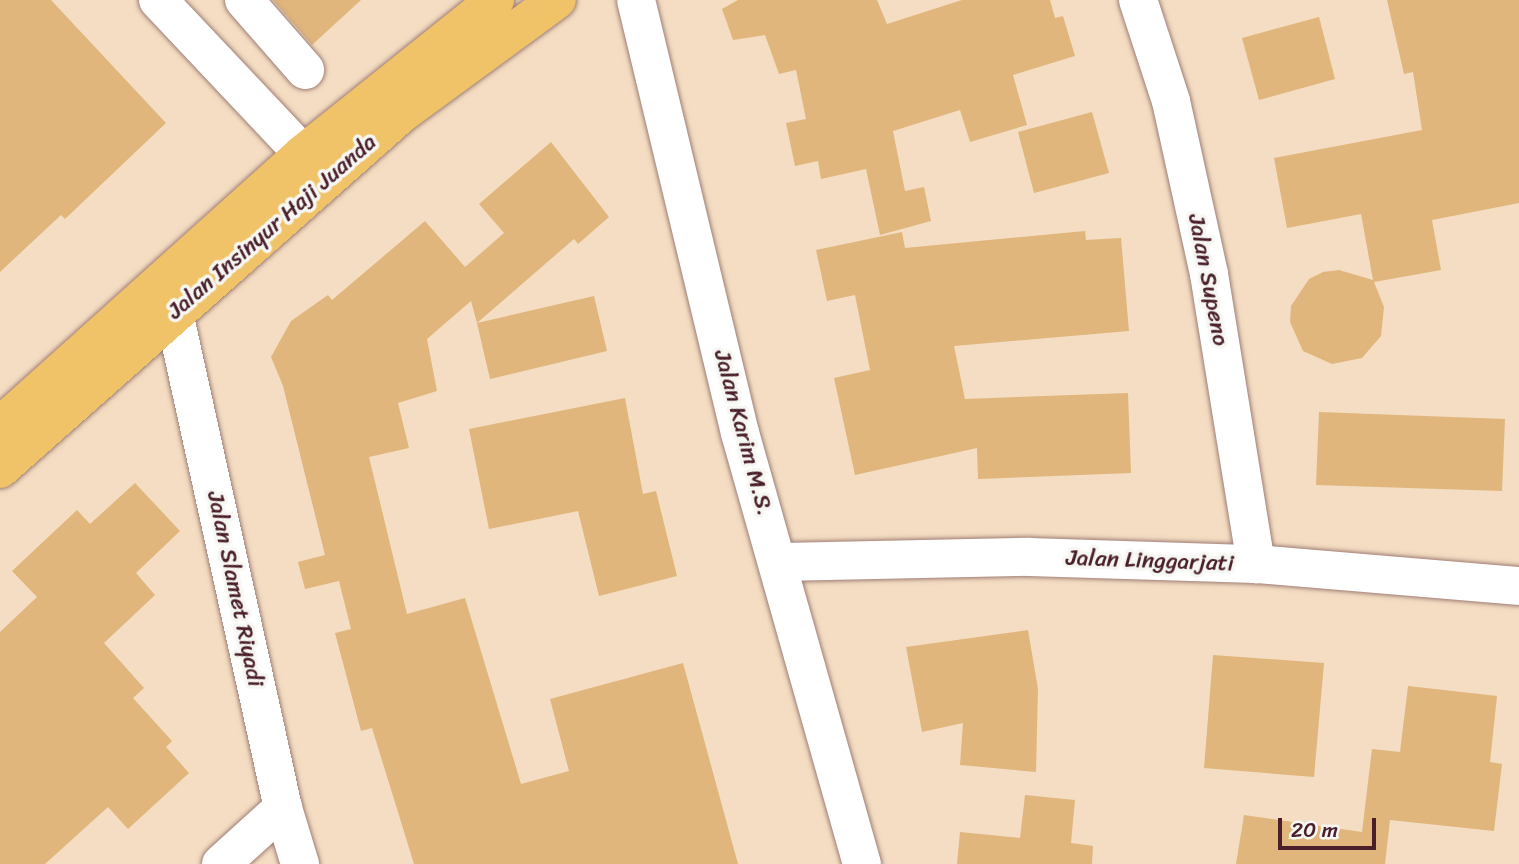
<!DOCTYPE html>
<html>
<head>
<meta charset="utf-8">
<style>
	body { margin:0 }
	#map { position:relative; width:1519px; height:864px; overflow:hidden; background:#f4ddc2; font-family:Sriracha,sans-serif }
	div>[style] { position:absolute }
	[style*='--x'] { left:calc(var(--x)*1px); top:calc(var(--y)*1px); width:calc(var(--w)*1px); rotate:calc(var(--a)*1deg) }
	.building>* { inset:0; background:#e0b67d }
	.roads { filter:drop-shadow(0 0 2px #9f7e76) drop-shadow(0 0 2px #9f7e76) }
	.minor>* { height:38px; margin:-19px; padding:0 19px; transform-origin:19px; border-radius:19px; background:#fff }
	.major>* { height:38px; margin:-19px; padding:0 19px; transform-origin:19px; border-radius:19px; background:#f1c369 }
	span { translate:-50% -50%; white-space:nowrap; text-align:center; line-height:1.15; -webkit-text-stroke:7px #f6f6f2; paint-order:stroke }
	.street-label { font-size:23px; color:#4a1f2b }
	.scale { position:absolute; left:1278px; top:818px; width:98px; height:32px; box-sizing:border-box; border:4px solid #4a1f2b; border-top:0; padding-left:9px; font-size:21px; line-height:24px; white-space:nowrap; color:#4a1f2b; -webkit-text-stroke:5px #f6f6f2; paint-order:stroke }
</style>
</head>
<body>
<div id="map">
	<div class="building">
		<div style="clip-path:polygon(0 0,51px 0,166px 123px,65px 219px,61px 215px,0 272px)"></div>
		<div style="clip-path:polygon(273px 0,361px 0,312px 45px)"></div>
		<div style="clip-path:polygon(738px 0,877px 0,887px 24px,962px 0,1050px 0,1055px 18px,1063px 16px,1075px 56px,1013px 75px,1027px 125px,970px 142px,960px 110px,893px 131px,905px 191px,924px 187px,931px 221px,880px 235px,866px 169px,821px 179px,818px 161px,795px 166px,786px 123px,806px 119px,796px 70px,779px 74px,765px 35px,733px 40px,722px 9px)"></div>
		<div style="clip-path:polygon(1387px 0,1519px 0,1519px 203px,1432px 220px,1441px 270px,1374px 282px,1384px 307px,1381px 336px,1362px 358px,1332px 364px,1303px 351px,1290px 322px,1291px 306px,1309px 279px,1323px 272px,1339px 270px,1373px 280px,1361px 214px,1287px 228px,1274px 158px,1422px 130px,1413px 72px,1404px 74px)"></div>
		<div style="clip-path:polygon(1319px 17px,1335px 79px,1259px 100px,1242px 38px)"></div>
		<div style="clip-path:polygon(1092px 112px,1109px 173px,1034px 193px,1018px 132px)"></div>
		<div style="clip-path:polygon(551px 142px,609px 217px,578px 244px,574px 239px,477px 323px,471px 301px,427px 339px,437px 391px,398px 403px,409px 448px,369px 457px,407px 614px,465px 598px,521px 784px,569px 771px,550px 699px,683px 663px,738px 864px,414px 864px,372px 728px,361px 731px,335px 633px,351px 629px,339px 581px,305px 589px,298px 562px,325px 555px,283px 386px,271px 357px,291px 321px,328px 295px,332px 300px,425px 221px,465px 267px,504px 233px,479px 204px)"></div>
		<div style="clip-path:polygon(1085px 231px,1086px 240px,1121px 238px,1129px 331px,954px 346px,965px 399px,1128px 393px,1131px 473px,978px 479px,977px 448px,855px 475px,834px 378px,870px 370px,855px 295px,827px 301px,816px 250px,902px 232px,905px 248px)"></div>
		<div style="clip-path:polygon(594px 296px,607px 351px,490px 379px,477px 323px)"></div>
		<div style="clip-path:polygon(625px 398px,643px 494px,656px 491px,677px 576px,599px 596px,578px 511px,489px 529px,469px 429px)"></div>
		<div style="clip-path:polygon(1319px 412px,1505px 419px,1502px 491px,1316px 485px)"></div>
		<div style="clip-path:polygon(135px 483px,180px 531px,136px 573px,155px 595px,104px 643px,144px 688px,133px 698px,172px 741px,166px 747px,189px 773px,128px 829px,108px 807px,45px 864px,0 864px,0 632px,37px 597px,12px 571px,77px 510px,90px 524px)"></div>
		<div style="clip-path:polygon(1028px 630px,1038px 689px,1036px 772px,960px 765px,963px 723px,922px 732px,906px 647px)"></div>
		<div style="clip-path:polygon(1213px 655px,1324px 663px,1314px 777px,1204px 768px)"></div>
		<div style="clip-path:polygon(1408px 686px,1497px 696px,1490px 762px,1502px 764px,1494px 831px,1390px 820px,1385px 864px,1236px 864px,1244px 815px,1362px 832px,1372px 749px,1400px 752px)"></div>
		<div style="clip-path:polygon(1025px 795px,1075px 800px,1071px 843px,1093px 846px,1092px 864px,957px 864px,960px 832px,1020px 838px)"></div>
	</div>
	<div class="roads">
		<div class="minor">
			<div style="--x:158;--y:0;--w:212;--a:46.7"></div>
			<div style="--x:244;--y:0;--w:93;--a:48.9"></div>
			<div style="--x:636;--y:0;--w:445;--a:76.5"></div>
			<div style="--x:740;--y:433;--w:448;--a:74.2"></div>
			<div style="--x:1138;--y:0;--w:106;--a:71.9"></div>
			<div style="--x:1171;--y:101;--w:177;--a:77.6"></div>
			<div style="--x:1209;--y:274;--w:294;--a:80.8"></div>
			<div style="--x:174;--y:313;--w:507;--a:77.58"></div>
			<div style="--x:283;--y:808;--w:59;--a:73.1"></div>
			<div style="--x:780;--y:562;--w:249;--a:-1.2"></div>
			<div style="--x:1029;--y:557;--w:227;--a:1.8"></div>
			<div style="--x:1256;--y:564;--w:264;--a:4.8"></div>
			<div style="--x:221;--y:864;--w:84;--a:-42.1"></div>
		</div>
		<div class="major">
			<div style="--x:0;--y:426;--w:407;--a:-41.9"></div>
			<div style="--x:303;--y:154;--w:246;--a:-38.7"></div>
			<div style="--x:0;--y:469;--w:536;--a:-41.52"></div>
			<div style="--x:401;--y:114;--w:193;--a:-36.2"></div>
		</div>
	</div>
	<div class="street-label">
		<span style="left:272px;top:227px;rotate:-41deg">Jalan Insinyur Haji Juanda</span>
		<span style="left:1208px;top:280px;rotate:79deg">Jalan Supeno</span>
		<span style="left:743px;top:433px;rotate:75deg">Jalan Karim M.S.</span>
		<span style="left:1150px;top:561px;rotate:2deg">Jalan Linggarjati</span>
		<span style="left:235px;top:589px;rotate:78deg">Jalan Slamet Riyadi</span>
	</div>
	<div class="scale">20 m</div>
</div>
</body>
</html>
